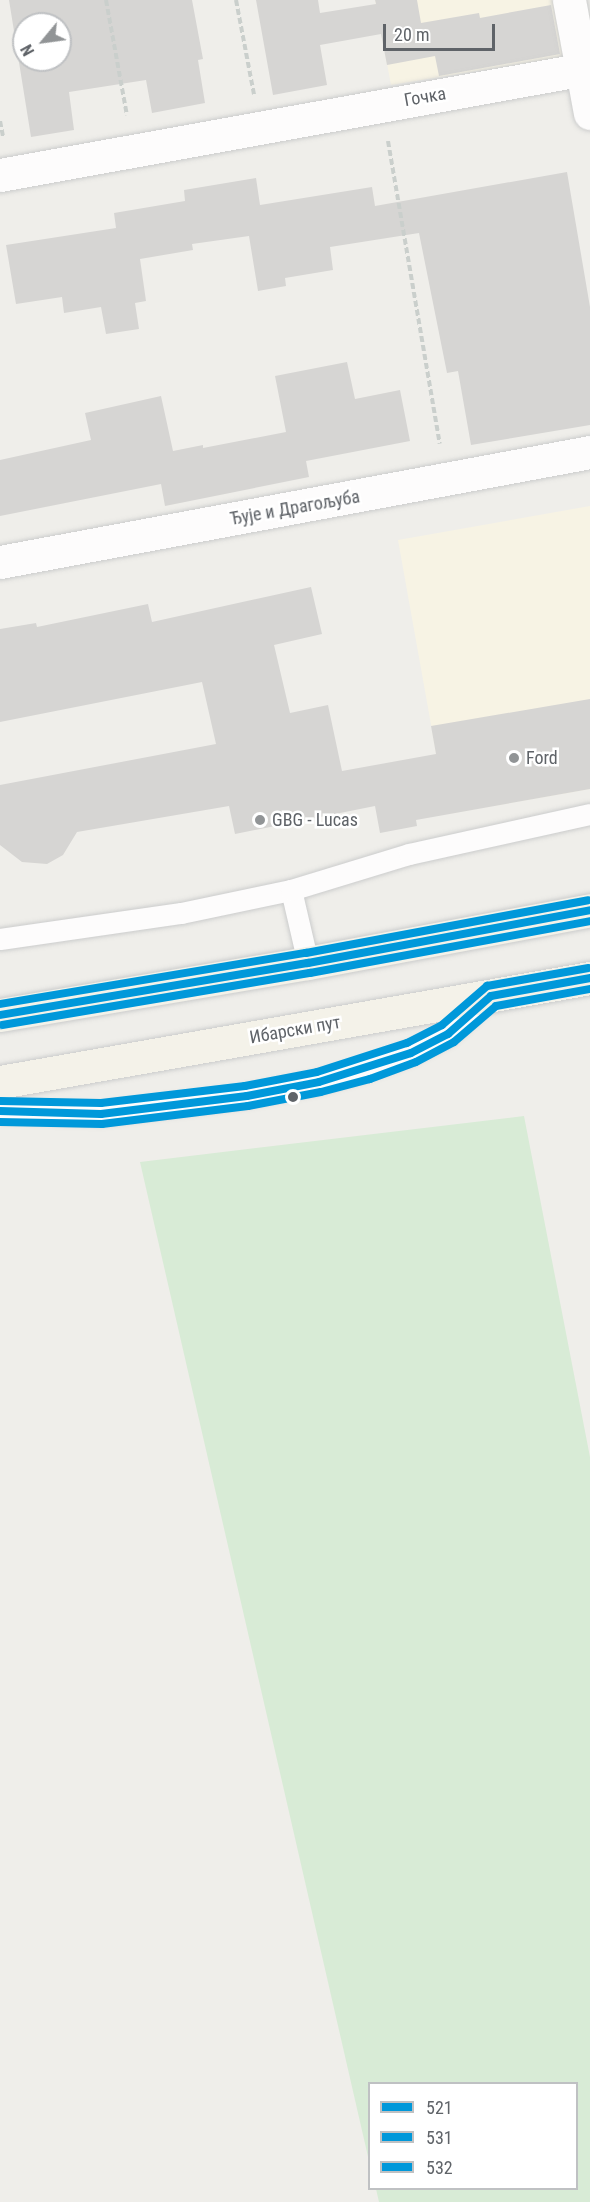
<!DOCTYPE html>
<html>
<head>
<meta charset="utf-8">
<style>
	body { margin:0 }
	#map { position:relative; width:590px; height:2202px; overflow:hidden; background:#efeeea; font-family:"Roboto Condensed",sans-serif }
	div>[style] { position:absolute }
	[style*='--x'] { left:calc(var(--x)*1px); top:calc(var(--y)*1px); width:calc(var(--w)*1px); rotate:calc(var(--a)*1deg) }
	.commercial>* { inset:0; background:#f7f3e4 }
	.green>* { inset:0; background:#d8ebd6 }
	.building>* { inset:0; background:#d6d5d3 }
	.path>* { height:4px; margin-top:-2px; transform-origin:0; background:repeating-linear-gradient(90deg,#cacfcc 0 6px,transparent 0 9px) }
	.roads { filter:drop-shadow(0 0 2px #cbcccc) drop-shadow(0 0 2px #cbcccc) }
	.service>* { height:21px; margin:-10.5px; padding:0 10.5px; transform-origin:10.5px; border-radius:10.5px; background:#fdfcfc }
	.minor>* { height:33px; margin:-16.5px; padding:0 16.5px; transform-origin:16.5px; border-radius:16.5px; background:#fdfcfc }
	.primary>* { height:33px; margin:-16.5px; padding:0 16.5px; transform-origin:16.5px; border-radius:16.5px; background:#f4f2e9 }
	.bus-1>* { height:8px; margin:-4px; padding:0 4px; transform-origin:4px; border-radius:4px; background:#0098da }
	.bus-2>* { height:8px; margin:-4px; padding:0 4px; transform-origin:4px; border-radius:4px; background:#0098da }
	.bus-3>* { height:8px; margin:-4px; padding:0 4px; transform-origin:4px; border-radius:4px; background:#0098da }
	.dots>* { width:16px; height:16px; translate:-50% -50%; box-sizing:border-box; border:3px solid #fff; border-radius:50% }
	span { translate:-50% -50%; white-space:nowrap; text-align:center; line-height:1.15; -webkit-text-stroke:5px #fff; paint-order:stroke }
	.street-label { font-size:18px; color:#5f6368 }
	.poi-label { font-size:18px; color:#5f6368 }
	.left { translate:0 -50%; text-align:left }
	.legend { position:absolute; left:368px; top:2082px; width:210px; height:108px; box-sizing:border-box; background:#fff; border:2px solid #bfc1c3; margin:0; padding:8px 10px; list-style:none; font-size:18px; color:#5f6368 }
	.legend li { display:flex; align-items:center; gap:12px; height:30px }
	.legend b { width:30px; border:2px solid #bfc1c3 }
	.north { position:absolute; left:12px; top:12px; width:60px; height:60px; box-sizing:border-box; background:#fff; border:2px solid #bfc1c3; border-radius:50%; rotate:241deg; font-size:16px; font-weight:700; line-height:24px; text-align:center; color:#5f6368 }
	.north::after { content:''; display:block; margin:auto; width:21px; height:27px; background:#919496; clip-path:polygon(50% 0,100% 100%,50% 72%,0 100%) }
	.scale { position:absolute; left:383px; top:24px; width:112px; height:27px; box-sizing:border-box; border:3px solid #5f6368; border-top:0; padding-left:8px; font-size:18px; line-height:21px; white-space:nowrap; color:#5f6368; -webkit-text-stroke:4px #fff; paint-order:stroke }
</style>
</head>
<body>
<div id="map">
	<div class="commercial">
		<div style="clip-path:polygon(375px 0,553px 0,563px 57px,391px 85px)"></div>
		<div style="clip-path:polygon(590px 506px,590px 789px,447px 814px,398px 540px)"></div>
	</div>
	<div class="green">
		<div style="clip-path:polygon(524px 1116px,590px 1457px,590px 2202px,379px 2202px,376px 2189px,576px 2188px,576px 2084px,370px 2084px,369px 2161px,140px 1162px)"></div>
	</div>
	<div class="building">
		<div style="clip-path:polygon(evenodd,9px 0,192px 0,203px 59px,198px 60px,205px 103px,152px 113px,146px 80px,69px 92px,74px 130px,31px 137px,9px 0,24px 24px,60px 24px,60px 60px,24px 60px,24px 24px)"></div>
		<div style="clip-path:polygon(256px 0,318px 0,320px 13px,376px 4px,375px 0,417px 0,421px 23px,479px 13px,480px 18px,551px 5px,560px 54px,439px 76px,435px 56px,387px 65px,381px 34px,320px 45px,327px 85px,273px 95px)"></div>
		<div style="clip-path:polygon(567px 172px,590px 307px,590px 425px,471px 445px,458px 371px,447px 373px,419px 233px,330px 247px,333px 270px,285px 278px,286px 286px,258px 291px,249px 236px,192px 244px,193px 250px,140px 259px,146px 301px,135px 303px,139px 329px,106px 334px,101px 307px,64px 313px,62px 297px,16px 304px,6px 245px,116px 228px,114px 213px,185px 201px,184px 190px,256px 178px,260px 205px,372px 187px,375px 206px)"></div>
		<div style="clip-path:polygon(347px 362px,355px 399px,400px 390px,410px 441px,306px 461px,309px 477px,165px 506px,161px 484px,0 516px,0 460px,91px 440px,85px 413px,161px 396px,173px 451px,203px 445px,203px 448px,286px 432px,275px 376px)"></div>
		<div style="clip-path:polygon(311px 587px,322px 634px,274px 645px,290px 713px,328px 705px,342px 771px,436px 754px,431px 726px,590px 699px,590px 789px,416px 820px,417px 826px,380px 833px,375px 806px,235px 834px,229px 806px,77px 832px,63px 855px,47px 864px,22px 862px,0 845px,0 785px,216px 744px,202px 682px,0 722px,0 629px,36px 623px,37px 627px,148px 604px,152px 622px)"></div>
	</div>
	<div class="path">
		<div style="--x:106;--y:0;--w:117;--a:79.7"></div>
		<div style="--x:236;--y:0;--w:96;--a:79.2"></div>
		<div style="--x:0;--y:121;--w:16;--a:79"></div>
		<div style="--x:388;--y:141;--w:307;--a:80.3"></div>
	</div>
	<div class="roads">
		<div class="service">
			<div style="--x:0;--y:939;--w:183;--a:-8.2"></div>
			<div style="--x:181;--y:913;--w:112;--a:-11.8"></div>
			<div style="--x:308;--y:963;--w:75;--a:-103.1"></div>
			<div style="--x:291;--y:890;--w:123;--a:-17"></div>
			<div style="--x:409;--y:854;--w:185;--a:-12.5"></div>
			<div style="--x:0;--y:1111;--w:101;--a:1.7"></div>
			<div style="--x:101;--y:1114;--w:147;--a:-7"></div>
			<div style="--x:247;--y:1096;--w:73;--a:-11"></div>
			<div style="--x:319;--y:1082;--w:50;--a:-15.2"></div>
			<div style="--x:367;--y:1069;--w:47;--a:-20"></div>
			<div style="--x:411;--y:1053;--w:42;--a:-27.2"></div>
			<div style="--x:448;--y:1034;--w:56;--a:-41.4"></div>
		</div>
		<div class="minor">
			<div style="--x:569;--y:0;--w:115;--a:79.5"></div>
			<div style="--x:0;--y:175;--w:600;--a:-10.28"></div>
			<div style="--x:0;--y:562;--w:600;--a:-10.56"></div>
		</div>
		<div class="primary">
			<div style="--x:0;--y:1015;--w:312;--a:-9.6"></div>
			<div style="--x:308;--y:963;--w:287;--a:-10.6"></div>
			<div style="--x:0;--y:1082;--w:599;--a:-10"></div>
		</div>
	</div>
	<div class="bus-1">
		<div style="--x:0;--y:1015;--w:312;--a:-9.6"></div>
		<div style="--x:308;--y:963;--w:287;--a:-10.6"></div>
		<div style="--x:0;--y:1111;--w:101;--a:1.7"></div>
		<div style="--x:101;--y:1114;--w:147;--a:-7"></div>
		<div style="--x:247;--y:1096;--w:73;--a:-11"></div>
		<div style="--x:319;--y:1082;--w:96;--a:-17.5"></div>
		<div style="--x:411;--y:1053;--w:42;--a:-27.2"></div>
		<div style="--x:448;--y:1034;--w:57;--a:-41.5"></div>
		<div style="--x:491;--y:996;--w:101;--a:-10.3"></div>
	</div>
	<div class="bus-2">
		<div style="--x:2;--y:1025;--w:312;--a:-9.6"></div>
		<div style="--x:310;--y:973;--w:285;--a:-10.5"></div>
		<div style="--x:0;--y:1122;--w:102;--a:1.1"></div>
		<div style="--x:102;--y:1124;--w:147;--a:-7"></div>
		<div style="--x:248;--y:1106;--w:74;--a:-10.9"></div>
		<div style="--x:321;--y:1092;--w:51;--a:-14.9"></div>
		<div style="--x:370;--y:1079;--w:49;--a:-20.3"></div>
		<div style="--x:416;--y:1062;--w:43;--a:-27.8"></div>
		<div style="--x:454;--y:1042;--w:55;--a:-40.6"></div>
		<div style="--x:496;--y:1006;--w:96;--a:-10.3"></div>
	</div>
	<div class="bus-3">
		<div style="--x:0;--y:1004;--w:310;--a:-9.5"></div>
		<div style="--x:306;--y:953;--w:287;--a:-10.6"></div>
		<div style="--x:0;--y:1101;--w:101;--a:1.1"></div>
		<div style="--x:101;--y:1103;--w:145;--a:-6.7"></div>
		<div style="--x:245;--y:1086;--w:73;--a:-11"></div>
		<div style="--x:317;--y:1072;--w:95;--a:-17.9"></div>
		<div style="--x:407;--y:1043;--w:39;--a:-27"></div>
		<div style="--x:442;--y:1025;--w:60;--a:-40.9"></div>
		<div style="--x:487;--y:986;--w:103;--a:-10.1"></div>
	</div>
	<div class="dots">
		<div style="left:514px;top:758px;background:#919496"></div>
		<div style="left:260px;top:820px;background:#919496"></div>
		<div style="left:293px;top:1097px;background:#5f6368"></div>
	</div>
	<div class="street-label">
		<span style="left:425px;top:97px;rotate:-10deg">Гочка</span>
		<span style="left:295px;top:508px;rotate:-10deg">Ђује и Драгољуба</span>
		<span style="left:295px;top:1030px;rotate:-10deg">Ибарски пут</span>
	</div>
	<div class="poi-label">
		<span class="left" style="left:526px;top:758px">Ford</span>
		<span class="left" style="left:272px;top:820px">GBG - Lucas</span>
	</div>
	<ul class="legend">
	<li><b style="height:8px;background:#0098da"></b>521</li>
	<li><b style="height:8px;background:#0098da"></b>531</li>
	<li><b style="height:8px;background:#0098da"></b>532</li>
	</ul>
	<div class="north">N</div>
	<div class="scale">20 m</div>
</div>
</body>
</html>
